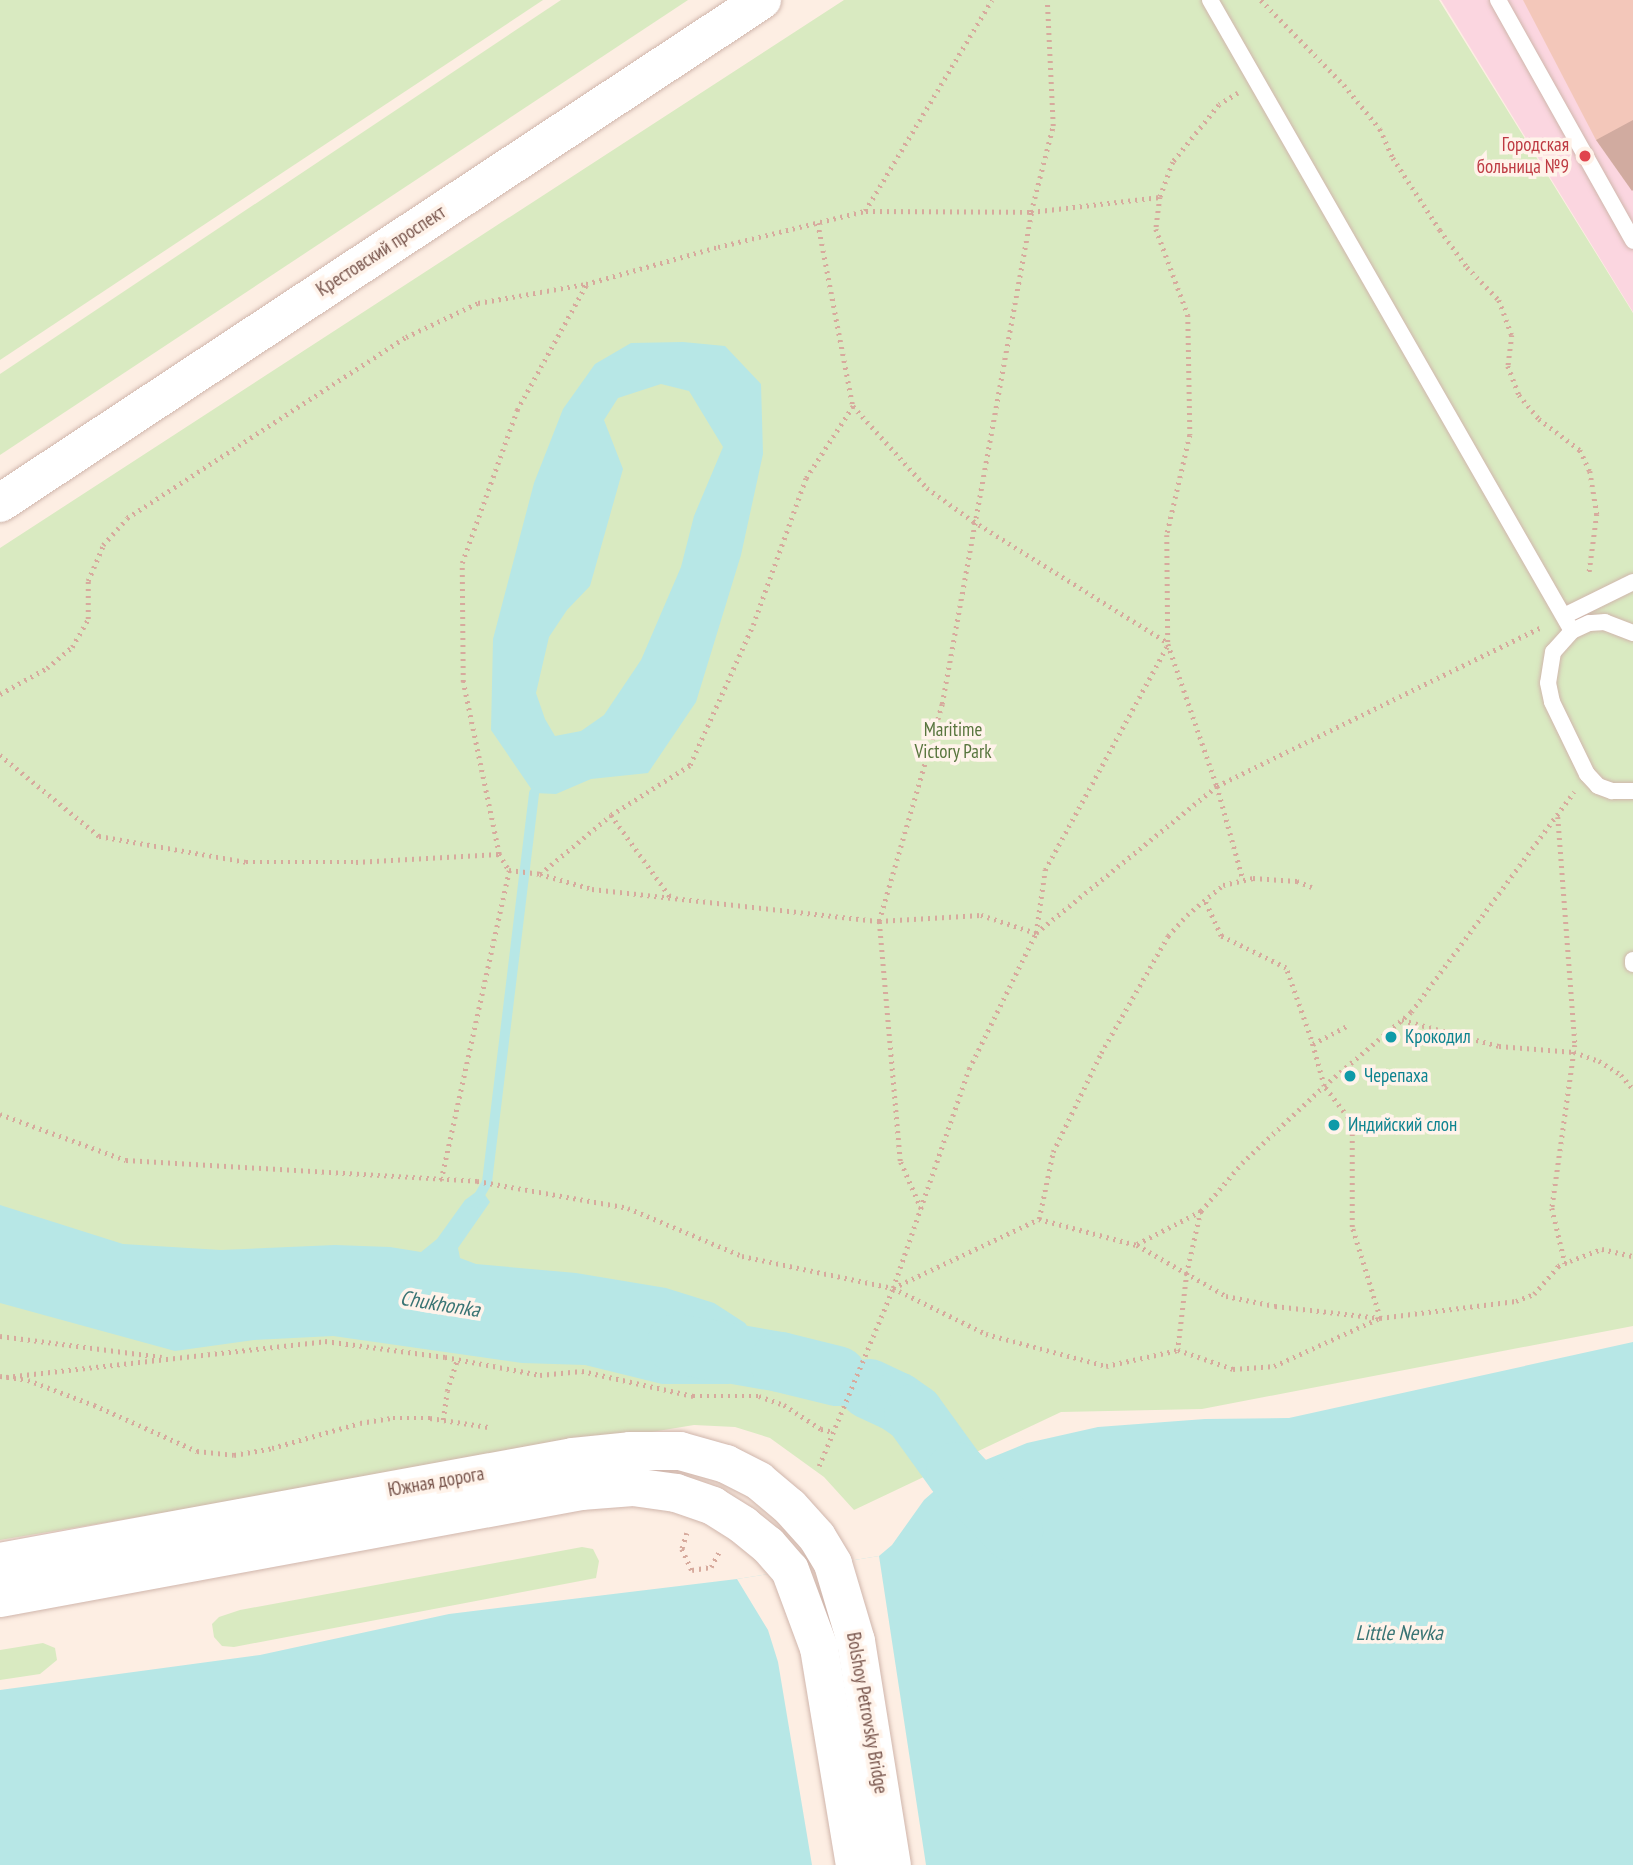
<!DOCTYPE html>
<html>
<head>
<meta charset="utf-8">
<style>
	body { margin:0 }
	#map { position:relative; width:1633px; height:1865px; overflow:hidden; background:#fdeee3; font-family:"PT Sans Narrow",sans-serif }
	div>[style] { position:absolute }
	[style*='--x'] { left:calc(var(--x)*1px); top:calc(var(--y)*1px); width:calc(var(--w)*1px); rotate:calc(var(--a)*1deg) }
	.medical>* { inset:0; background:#fbd6e0 }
	.green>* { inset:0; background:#d9eac1 }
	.water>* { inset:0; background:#b7e7e6 }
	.pier>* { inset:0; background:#fdeee3 }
	.stream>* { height:10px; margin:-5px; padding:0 5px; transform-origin:5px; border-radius:5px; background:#b7e7e6 }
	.river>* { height:60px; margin:-30px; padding:0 30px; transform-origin:30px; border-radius:30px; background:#b7e7e6 }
	.path>* { height:4.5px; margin-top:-2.25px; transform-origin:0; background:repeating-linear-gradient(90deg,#d7aa9d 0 2px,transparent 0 7px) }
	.roads { filter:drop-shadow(0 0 2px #d0b6ac) drop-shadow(0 0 2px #d0b6ac) }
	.service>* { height:16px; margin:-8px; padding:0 8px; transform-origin:8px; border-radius:8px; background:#fff }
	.tertiary>* { height:38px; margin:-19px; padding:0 19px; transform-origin:19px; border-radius:19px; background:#fff }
	.wall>* { inset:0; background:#d1aba0 }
	.building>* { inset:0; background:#f3c7ba }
	.dots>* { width:19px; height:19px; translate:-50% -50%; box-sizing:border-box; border:4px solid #fff3ea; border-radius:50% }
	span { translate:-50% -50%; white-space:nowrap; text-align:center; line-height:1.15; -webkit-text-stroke:7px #fff3ea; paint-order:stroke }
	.health-label { font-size:19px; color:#be3a42 }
	.right { translate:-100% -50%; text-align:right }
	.street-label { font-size:19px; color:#755148 }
	.park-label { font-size:19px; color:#58753d }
	.culture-label { font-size:19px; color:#0d838f }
	.left { translate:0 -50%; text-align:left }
	.water-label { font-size:21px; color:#397474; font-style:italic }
</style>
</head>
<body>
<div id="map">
	<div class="medical">
		<div style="clip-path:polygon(1441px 0,1633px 0,1633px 312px)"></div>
	</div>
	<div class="green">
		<div style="clip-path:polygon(0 0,543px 0,0 360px)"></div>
		<div style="clip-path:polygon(561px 0,688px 0,0 455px,0 374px)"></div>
		<div style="clip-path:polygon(844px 0,1439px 0,1633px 313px,1633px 1326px,1202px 1409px,1061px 1412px,854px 1510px,824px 1477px,770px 1438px,735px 1427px,694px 1425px,0 1540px,0 548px)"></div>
		<div style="clip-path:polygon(582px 1547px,593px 1549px,599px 1561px,596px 1578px,234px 1647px,222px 1646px,214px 1637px,212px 1624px,219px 1617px,240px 1610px)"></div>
		<div style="clip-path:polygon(43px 1643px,55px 1648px,57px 1660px,40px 1674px,0 1680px,0 1650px)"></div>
	</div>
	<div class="water">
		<div style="clip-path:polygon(evenodd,683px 342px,725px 346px,761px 384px,763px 454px,741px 555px,696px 702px,648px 773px,591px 779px,556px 794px,534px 793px,491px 730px,493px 639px,534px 483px,563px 409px,595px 364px,631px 343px,683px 342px,661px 384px,689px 391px,723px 447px,694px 516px,681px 567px,641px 660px,604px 715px,581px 731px,555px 736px,545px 719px,536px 693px,549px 637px,567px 610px,590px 586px,623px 469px,604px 420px,618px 398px,661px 384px)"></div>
		<div style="clip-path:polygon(476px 1192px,483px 1192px,490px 1202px,458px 1248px,460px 1258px,476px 1264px,576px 1273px,666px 1288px,714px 1303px,745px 1323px,759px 1344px,757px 1359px,746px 1372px,729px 1384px,662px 1384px,585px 1365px,522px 1363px,333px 1336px,254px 1340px,175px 1351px,0 1303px,0 1205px,123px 1244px,221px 1250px,335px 1245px,390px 1247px,421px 1252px,437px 1239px,465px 1200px)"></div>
		<div style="clip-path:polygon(1633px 1342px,1633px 1865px,0 1865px,0 1690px,260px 1655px,449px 1614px,737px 1579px,879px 1556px,892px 1545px,924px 1500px,956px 1472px,1027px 1443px,1098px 1427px,1205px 1419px,1289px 1418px)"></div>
	</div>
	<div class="pier">
		<div style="clip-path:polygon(879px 1556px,926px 1865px,812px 1865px,778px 1662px,768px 1630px,737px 1579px)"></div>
	</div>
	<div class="stream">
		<div style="--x:475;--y:1203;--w:24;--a:-60"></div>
		<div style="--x:487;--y:1182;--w:392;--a:-83.1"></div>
	</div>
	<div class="river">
		<div style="--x:677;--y:1344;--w:105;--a:9.9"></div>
		<div style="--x:780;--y:1362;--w:59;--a:13.8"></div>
		<div style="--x:869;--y:1389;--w:31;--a:25"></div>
		<div style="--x:897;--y:1402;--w:21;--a:35"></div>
		<div style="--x:914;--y:1414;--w:72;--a:54.1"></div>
		<div style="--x:956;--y:1472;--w:83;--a:46.5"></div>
	</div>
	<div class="path">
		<div style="--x:1261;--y:0;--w:119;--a:45.7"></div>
		<div style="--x:1344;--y:85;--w:57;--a:50.7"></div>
		<div style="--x:1380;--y:129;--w:32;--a:66"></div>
		<div style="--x:1393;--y:158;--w:86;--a:56.9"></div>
		<div style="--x:1440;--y:230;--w:46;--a:53.9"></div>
		<div style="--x:1467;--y:267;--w:46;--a:45.9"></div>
		<div style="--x:1499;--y:300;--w:37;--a:70"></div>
		<div style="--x:1512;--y:335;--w:31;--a:97"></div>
		<div style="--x:1508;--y:366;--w:31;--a:69"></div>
		<div style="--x:1519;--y:395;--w:31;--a:50"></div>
		<div style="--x:1539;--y:419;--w:51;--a:37.1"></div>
		<div style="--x:1580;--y:450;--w:23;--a:65"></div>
		<div style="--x:1590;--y:471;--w:44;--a:80.8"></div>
		<div style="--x:1597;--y:514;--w:62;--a:97.5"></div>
		<div style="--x:1238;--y:93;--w:22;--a:148"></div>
		<div style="--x:1219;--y:105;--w:73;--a:128.9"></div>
		<div style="--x:1173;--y:162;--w:37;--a:110"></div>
		<div style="--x:1160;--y:197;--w:32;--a:97"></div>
		<div style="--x:1156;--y:229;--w:92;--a:69.6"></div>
		<div style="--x:1188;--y:315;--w:120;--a:89"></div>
		<div style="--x:1190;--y:435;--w:103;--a:103"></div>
		<div style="--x:1167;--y:535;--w:109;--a:89.5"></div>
		<div style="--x:1168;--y:644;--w:150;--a:71"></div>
		<div style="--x:1217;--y:786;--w:97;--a:74.4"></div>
		<div style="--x:866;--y:211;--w:165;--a:0.3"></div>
		<div style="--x:1031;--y:212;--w:130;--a:-6.6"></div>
		<div style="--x:818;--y:223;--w:186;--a:79.2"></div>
		<div style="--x:853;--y:406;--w:110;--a:47.9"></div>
		<div style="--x:927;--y:488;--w:57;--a:35.7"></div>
		<div style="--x:973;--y:521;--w:230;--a:32"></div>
		<div style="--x:0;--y:694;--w:54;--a:-29"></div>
		<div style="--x:47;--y:668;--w:33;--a:-40"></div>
		<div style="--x:72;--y:647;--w:32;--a:-60"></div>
		<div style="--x:88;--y:619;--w:38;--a:-90"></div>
		<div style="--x:88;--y:581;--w:39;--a:-67"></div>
		<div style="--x:103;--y:545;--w:36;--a:-48"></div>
		<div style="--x:127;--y:518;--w:333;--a:-33"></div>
		<div style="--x:406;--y:337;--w:80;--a:-25.3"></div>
		<div style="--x:478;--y:303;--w:110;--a:-10"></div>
		<div style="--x:586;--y:284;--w:137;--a:-15.7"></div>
		<div style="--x:718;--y:247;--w:151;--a:-13.8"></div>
		<div style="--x:865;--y:211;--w:246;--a:-59"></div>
		<div style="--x:0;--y:755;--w:128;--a:39.3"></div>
		<div style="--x:99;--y:836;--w:149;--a:10"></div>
		<div style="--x:246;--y:862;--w:110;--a:0"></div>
		<div style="--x:356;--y:862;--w:143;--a:-3.2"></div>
		<div style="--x:499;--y:854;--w:19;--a:58"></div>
		<div style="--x:509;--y:870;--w:31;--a:7"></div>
		<div style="--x:540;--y:874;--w:54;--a:16.1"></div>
		<div style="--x:592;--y:889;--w:289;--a:6.4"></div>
		<div style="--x:879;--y:921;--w:102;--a:-3.4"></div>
		<div style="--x:981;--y:915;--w:58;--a:18.1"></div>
		<div style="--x:1036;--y:933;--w:233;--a:-39.1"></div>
		<div style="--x:1217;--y:786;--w:361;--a:-26.1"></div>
		<div style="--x:611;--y:815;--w:102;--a:54.1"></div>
		<div style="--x:1558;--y:817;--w:229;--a:85.7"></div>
		<div style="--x:1575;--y:1045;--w:165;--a:98"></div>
		<div style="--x:1552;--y:1208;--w:57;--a:76.7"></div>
		<div style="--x:499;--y:854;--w:176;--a:-101.8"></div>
		<div style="--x:463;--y:682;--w:119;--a:-90.5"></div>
		<div style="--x:462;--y:563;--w:163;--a:-70.2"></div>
		<div style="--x:517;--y:410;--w:143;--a:-61.1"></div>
		<div style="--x:540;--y:874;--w:92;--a:-39.7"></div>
		<div style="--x:611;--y:815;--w:93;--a:-32.3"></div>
		<div style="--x:690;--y:765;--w:154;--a:-65.8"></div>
		<div style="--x:753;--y:625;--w:156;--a:-70.2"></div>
		<div style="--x:806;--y:478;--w:86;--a:-56.9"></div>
		<div style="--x:1402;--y:1020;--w:100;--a:15"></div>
		<div style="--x:1499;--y:1046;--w:75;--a:4.6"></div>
		<div style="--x:1574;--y:1052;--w:27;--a:20"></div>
		<div style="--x:1599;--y:1061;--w:26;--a:32"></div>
		<div style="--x:1621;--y:1075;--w:18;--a:49"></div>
		<div style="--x:1313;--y:1044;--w:38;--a:-28"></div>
		<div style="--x:0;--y:1114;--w:134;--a:20.1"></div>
		<div style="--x:126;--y:1160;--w:352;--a:3.4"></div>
		<div style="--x:477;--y:1181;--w:153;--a:10.1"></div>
		<div style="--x:628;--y:1208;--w:124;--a:22.8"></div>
		<div style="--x:742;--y:1256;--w:154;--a:12"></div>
		<div style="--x:893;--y:1288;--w:104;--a:26.3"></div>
		<div style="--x:986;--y:1334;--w:124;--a:14.9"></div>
		<div style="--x:1106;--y:1366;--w:74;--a:-12.5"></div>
		<div style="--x:441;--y:1180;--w:317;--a:-77.6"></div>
		<div style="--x:921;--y:1209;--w:52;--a:-113.6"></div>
		<div style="--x:900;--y:1161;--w:241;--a:-95"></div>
		<div style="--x:879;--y:921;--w:226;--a:-73.8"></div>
		<div style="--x:942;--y:704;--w:500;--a:-79.7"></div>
		<div style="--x:1031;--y:212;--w:89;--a:-75.7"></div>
		<div style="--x:1053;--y:126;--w:126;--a:-92.7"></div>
		<div style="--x:1201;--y:1211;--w:64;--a:102.7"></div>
		<div style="--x:1187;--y:1273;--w:78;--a:96.7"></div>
		<div style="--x:1178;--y:1350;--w:58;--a:19.1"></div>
		<div style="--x:1233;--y:1369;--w:41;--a:-4.2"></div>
		<div style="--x:1274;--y:1366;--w:116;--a:-24.4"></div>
		<div style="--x:1380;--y:1318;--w:95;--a:-107.1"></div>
		<div style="--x:1352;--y:1227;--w:104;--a:-90"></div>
		<div style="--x:1352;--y:1123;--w:46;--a:-127.1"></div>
		<div style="--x:1324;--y:1086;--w:49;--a:-105.5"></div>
		<div style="--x:1311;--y:1039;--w:75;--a:-109.4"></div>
		<div style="--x:1286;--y:968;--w:72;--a:-153.8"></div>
		<div style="--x:1221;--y:936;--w:41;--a:-114.7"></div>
		<div style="--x:1039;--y:1219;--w:68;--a:-78.2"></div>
		<div style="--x:1053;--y:1152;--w:110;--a:-64.1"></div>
		<div style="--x:1101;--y:1053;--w:135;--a:-60.2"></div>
		<div style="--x:1168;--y:936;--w:28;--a:-48"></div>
		<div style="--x:1187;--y:915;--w:47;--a:-39.8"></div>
		<div style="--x:1223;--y:885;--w:31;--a:-13"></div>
		<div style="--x:1253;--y:878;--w:44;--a:3.9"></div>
		<div style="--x:1297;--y:881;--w:16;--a:22"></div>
		<div style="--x:1137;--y:1244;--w:72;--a:-27.3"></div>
		<div style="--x:1201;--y:1211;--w:63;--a:-49.5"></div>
		<div style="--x:1242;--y:1163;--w:112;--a:-43.2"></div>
		<div style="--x:1324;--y:1086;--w:114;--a:-40.4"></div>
		<div style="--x:1411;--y:1012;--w:274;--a:-53.5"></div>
		<div style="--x:893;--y:1288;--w:161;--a:-25.3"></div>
		<div style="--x:1039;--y:1219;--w:101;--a:14.9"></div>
		<div style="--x:1137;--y:1245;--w:103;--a:29.8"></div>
		<div style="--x:1226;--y:1296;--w:50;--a:11.5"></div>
		<div style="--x:1275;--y:1306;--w:106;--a:6.5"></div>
		<div style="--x:1380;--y:1318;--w:137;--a:-7.1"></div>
		<div style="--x:1516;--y:1301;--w:19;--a:-21"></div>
		<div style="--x:1534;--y:1294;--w:37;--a:-49"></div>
		<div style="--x:1558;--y:1266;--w:13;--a:-23"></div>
		<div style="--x:1570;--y:1261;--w:34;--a:-21"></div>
		<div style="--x:1602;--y:1249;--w:32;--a:13"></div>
		<div style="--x:0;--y:1336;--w:163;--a:7.4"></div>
		<div style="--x:0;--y:1376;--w:28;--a:8"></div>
		<div style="--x:28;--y:1380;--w:71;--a:20.7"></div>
		<div style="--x:94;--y:1405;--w:113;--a:24.1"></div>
		<div style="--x:197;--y:1451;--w:37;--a:6"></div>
		<div style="--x:234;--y:1455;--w:39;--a:-10"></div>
		<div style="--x:272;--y:1448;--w:91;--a:-15.9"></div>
		<div style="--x:360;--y:1423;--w:33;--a:-9"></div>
		<div style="--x:393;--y:1418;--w:37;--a:0"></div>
		<div style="--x:430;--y:1418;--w:59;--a:8.8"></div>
		<div style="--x:6;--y:1377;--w:321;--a:-6.4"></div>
		<div style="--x:325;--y:1341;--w:121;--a:7.6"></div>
		<div style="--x:445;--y:1357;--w:97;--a:10.7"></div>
		<div style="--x:540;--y:1375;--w:42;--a:-5.4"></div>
		<div style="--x:582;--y:1371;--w:114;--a:12.7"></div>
		<div style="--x:693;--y:1396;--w:66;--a:0"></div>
		<div style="--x:759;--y:1396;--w:27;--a:20"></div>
		<div style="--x:784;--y:1405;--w:44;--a:33"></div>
		<div style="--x:821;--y:1429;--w:12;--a:14"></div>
		<div style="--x:443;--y:1420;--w:29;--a:-82"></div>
		<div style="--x:447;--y:1391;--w:33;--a:-72"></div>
		<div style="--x:819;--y:1466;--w:193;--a:-67.4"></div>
		<div style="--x:893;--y:1288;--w:232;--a:-70.9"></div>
		<div style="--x:969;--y:1069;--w:152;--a:-63.8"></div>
		<div style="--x:1036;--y:933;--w:64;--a:-81.9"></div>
		<div style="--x:1045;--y:870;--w:257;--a:-61.4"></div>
		<div style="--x:687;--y:1533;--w:17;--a:107"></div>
		<div style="--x:682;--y:1549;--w:23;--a:65"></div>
		<div style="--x:692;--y:1570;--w:19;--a:-9"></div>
		<div style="--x:711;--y:1567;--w:19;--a:-62"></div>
	</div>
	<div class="roads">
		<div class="service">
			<div style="--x:1210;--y:0;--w:727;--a:60.16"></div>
			<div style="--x:1498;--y:0;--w:276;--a:60.7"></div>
			<div style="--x:1564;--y:616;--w:77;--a:-26.2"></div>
			<div style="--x:1633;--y:633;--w:30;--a:-159"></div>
			<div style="--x:1605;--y:622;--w:16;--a:176"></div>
			<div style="--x:1589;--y:623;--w:19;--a:155"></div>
			<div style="--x:1572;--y:631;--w:28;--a:132"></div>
			<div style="--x:1553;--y:652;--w:31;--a:99"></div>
			<div style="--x:1548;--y:683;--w:19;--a:78"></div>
			<div style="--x:1552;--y:702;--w:80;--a:64.1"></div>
			<div style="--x:1587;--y:774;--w:16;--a:47"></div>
			<div style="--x:1598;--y:786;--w:15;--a:20"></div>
			<div style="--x:1612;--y:791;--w:21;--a:0"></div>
			<div style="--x:1633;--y:960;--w:4;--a:90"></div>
		</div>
		<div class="tertiary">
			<div style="--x:0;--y:503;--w:913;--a:-33.43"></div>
			<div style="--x:0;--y:1562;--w:583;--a:-10.38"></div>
			<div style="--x:573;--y:1457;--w:57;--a:-6"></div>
			<div style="--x:630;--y:1451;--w:50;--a:0"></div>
			<div style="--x:680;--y:1451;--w:48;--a:15.8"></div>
			<div style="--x:726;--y:1464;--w:37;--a:27"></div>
			<div style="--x:759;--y:1481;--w:40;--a:40"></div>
			<div style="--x:790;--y:1507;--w:40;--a:48"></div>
			<div style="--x:817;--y:1537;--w:31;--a:59"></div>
			<div style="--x:833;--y:1564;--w:80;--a:73.4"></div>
			<div style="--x:856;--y:1641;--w:227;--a:80.9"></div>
			<div style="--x:0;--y:1598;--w:591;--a:-10.43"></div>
			<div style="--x:581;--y:1491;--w:52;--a:-4.4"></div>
			<div style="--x:633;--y:1487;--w:43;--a:7.9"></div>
			<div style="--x:676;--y:1493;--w:39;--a:19"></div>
			<div style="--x:713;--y:1506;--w:36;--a:32"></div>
			<div style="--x:743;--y:1525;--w:32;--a:39"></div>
			<div style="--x:768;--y:1545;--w:33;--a:49"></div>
			<div style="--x:790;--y:1570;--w:83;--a:69.6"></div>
			<div style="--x:819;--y:1648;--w:220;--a:80.6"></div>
		</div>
	</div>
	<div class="wall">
		<div style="clip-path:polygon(1633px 0,1633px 190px,1632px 191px,1596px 140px)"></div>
	</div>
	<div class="building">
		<div style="clip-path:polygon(1523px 0,1633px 0,1633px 120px,1596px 140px)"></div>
	</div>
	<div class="dots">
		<div style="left:1585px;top:156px;background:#e0444e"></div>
		<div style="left:1391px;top:1037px;background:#0f9aa8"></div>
		<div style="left:1350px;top:1076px;background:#0f9aa8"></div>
		<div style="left:1334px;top:1125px;background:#0f9aa8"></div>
	</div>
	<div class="health-label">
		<span class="right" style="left:1569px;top:156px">Городская<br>больница №9</span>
	</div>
	<div class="street-label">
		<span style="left:381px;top:251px;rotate:-33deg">Крестовский проспект</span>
		<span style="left:436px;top:1482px;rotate:-10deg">Южная дорога</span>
		<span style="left:867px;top:1713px;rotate:80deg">Bolshoy Petrovsky Bridge</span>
	</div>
	<div class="park-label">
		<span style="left:953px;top:741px">Maritime<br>Victory Park</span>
	</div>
	<div class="culture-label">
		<span class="left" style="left:1405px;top:1037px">Крокодил</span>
		<span class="left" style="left:1364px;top:1076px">Черепаха</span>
		<span class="left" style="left:1348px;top:1125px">Индийский слон</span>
	</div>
	<div class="water-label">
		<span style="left:440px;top:1304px;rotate:9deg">Chukhonka</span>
		<span style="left:1399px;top:1633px">Little Nevka</span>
	</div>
</div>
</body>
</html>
